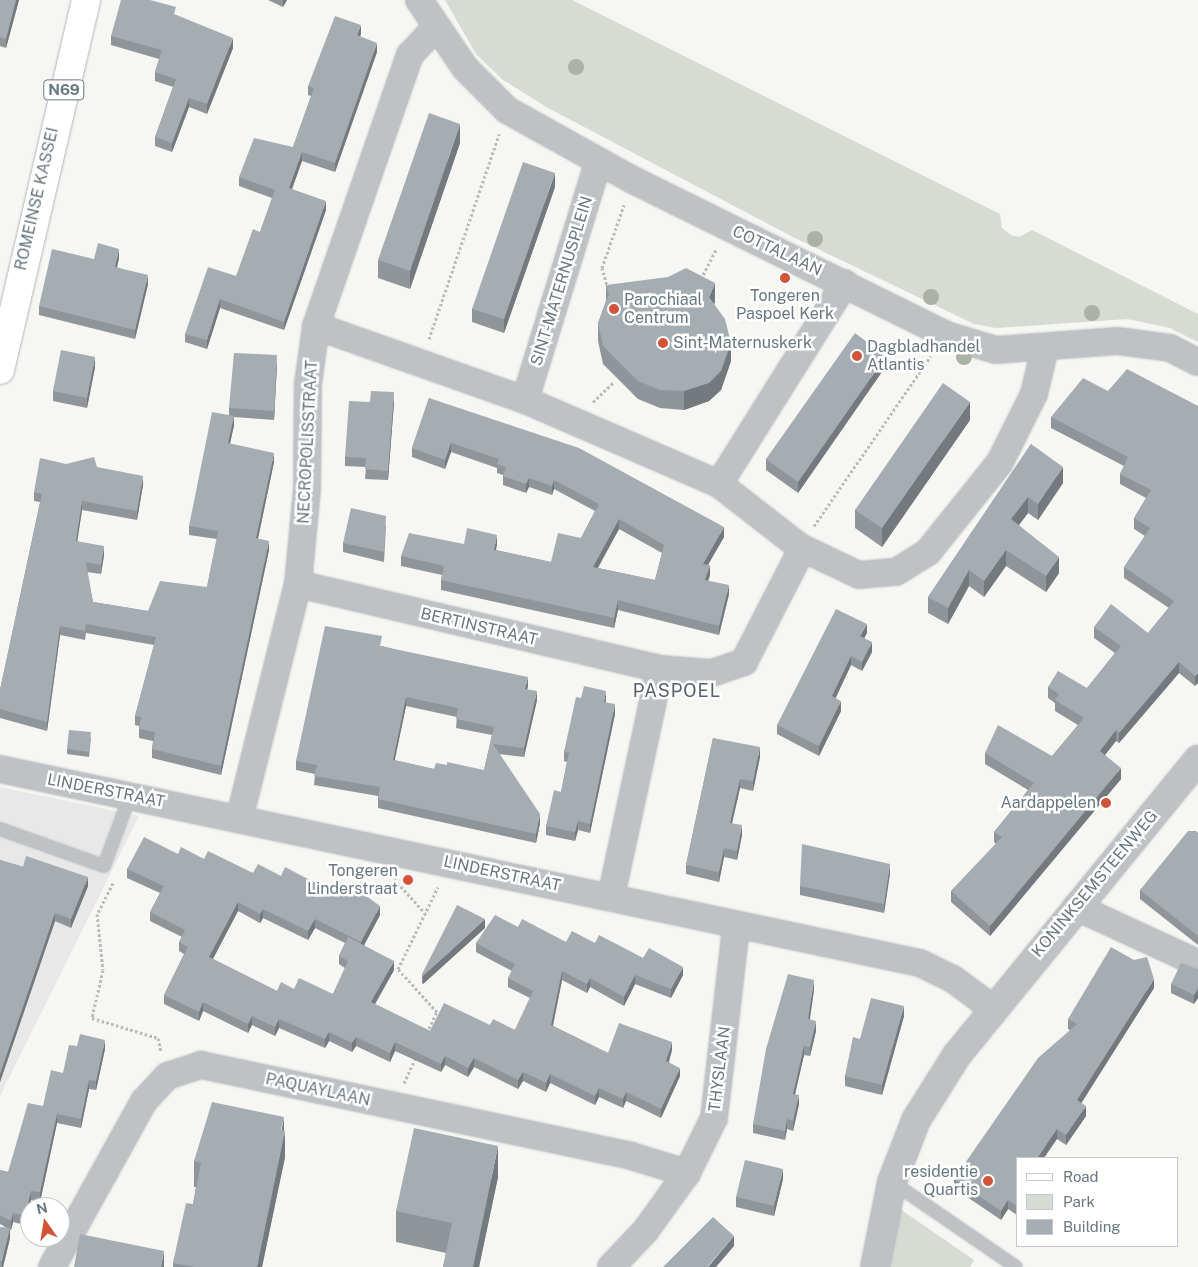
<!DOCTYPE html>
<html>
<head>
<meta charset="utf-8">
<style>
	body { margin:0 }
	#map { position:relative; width:1198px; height:1267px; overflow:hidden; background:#f6f6f3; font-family:"Public Sans",sans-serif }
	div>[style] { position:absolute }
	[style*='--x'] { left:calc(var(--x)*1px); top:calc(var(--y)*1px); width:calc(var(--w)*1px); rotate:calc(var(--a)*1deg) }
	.built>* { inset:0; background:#e7e8e7 }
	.green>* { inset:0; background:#d6dbd3 }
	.path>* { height:3px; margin-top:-1.5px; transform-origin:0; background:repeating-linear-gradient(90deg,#b8bbbd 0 2.5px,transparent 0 5px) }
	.roads { filter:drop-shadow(0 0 1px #b2b6b9) drop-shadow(0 0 1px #b2b6b9) }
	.service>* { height:12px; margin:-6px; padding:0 6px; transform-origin:6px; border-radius:6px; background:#bec2c5 }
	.minor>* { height:26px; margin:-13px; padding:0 13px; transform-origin:13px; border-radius:13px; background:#bec2c5 }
	.tertiary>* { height:28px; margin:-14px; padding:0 14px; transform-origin:14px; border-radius:14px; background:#bec2c5 }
	.primary>* { height:28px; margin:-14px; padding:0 14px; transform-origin:14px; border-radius:14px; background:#fff }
	.trees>* { width:16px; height:16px; margin:-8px; border-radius:50%; background:#aab1a5 }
	.wall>* { inset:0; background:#8f9599 }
	.shaded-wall>* { inset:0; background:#74797d }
	.building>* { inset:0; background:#a6adb2 }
	.dots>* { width:14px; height:14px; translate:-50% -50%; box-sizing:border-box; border:2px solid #fff; border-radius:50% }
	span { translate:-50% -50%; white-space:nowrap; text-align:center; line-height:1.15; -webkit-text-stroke:5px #fff; paint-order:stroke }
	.shield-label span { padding:1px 4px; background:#fff; border:1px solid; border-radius:4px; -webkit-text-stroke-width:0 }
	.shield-label { font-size:15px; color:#687781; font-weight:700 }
	.street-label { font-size:16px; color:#687781 }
	.poi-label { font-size:16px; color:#687781 }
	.left { translate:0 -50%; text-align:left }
	.right { translate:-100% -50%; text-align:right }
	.neighbourhood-label { font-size:18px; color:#556067; letter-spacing:1px }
	.legend { position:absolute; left:1016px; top:1157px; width:162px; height:90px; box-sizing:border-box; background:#fff; border:1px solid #c3c9cd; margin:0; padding:6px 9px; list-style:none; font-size:15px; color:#687781 }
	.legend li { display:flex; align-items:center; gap:10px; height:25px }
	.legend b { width:25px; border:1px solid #c3c9cd }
	.north { position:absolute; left:20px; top:1197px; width:50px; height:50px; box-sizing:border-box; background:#fff; border:1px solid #c3c9cd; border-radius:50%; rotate:347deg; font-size:14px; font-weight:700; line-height:20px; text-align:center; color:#687781 }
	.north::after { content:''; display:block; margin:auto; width:18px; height:22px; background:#d15438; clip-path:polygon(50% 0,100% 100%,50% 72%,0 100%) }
</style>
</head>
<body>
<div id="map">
	<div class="built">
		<div style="clip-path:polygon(0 787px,139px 816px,0 1096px)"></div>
	</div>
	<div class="green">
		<div style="clip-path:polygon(445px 0,572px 0,1000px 214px,1002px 228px,1011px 235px,1019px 237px,1032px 230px,1198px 314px,1198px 342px,1170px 328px,1127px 319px,996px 328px,974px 324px,793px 237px,548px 108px,503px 80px,476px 54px)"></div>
		<div style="clip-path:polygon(897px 1207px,974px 1260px,970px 1267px,886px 1267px)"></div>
	</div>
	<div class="path">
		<div style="--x:701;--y:279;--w:34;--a:-63"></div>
		<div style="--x:608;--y:289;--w:22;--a:-106"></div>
		<div style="--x:602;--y:268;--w:67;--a:-70.8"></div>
		<div style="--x:429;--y:339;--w:217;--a:-71.1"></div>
		<div style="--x:593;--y:402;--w:29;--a:-44"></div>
		<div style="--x:814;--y:526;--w:206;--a:-55.5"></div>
		<div style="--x:394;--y:879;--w:46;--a:47.6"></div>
		<div style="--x:113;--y:883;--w:35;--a:117"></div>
		<div style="--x:97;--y:914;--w:56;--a:83.9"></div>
		<div style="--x:103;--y:970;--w:49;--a:102.9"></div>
		<div style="--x:92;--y:1018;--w:69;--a:16.9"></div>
		<div style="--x:158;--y:1038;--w:14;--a:78"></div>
		<div style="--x:427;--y:1033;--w:23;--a:-65"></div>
		<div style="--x:437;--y:1012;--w:58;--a:-132.2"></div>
		<div style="--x:398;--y:969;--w:91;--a:-64"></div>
		<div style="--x:404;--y:1083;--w:29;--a:-65"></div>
	</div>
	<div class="roads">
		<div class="service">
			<div style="--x:0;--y:829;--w:110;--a:19.6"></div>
			<div style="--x:104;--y:866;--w:75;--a:-69.6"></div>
			<div style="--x:892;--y:1182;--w:150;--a:34.4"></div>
		</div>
		<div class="minor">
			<div style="--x:419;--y:0;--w:82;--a:55.9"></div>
			<div style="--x:465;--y:68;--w:59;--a:45"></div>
			<div style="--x:507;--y:110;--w:144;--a:29.1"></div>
			<div style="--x:633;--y:180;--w:349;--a:26.3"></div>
			<div style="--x:946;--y:335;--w:52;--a:16.7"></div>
			<div style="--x:996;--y:350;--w:122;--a:-4.2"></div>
			<div style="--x:1118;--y:341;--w:52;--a:7.7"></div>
			<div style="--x:1170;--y:348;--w:31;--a:27"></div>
			<div style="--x:316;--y:326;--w:222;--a:19.5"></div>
			<div style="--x:525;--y:400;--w:211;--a:23.4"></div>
			<div style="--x:719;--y:484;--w:103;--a:37.9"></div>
			<div style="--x:800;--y:547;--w:65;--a:25.4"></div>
			<div style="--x:859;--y:575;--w:37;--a:-5"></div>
			<div style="--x:896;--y:572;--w:38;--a:-32"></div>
			<div style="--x:928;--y:552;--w:115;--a:-51.3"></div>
			<div style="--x:1000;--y:462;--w:76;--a:-63.4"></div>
			<div style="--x:1034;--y:394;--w:47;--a:-76.6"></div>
			<div style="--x:525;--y:400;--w:248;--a:-72.9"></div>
			<div style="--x:719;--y:484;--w:237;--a:-57.9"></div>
			<div style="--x:298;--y:584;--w:372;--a:13.2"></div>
			<div style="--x:660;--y:669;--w:52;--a:4.4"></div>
			<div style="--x:712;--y:673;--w:34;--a:-19"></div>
			<div style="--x:744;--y:662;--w:127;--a:-62.8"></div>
			<div style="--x:0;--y:769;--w:940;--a:11.91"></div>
			<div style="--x:920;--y:963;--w:37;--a:26"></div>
			<div style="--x:953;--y:979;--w:49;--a:36.6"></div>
			<div style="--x:240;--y:816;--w:239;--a:-76"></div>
			<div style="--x:298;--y:584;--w:95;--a:-84.6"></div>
			<div style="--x:307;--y:489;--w:105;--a:-89.5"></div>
			<div style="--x:308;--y:384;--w:59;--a:-82.1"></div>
			<div style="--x:316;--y:326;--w:287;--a:-70.9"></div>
			<div style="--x:410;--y:55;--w:38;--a:-47"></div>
			<div style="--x:611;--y:897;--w:233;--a:-77.9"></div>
			<div style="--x:1076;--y:907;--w:134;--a:24.7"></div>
			<div style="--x:52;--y:1267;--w:190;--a:-61"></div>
			<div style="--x:144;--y:1101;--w:34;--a:-47"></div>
			<div style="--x:167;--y:1076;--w:36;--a:-18"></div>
			<div style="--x:201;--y:1065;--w:440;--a:11.9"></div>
			<div style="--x:631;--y:1156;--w:59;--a:16.9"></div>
			<div style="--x:611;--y:1267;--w:51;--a:-46.6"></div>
			<div style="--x:646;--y:1230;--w:70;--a:-54.3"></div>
			<div style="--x:687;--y:1173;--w:61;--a:-63.9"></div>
			<div style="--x:714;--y:1118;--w:192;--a:-83.4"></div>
		</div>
		<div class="tertiary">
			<div style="--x:875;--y:1267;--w:87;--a:-78.7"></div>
			<div style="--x:892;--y:1182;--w:66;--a:-68.8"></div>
			<div style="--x:916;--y:1120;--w:77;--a:-57.8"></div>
			<div style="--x:957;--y:1055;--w:381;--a:-50.8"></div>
		</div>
		<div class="primary">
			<div style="--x:0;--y:370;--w:380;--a:-76.9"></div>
		</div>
	</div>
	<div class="trees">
		<div style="left:576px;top:67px"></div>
		<div style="left:815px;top:239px"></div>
		<div style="left:931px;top:297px"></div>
		<div style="left:1092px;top:313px"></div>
		<div style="left:964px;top:357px"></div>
	</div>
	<div class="wall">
		<div style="clip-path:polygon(0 0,19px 0,6px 48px,0 46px)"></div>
		<div style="clip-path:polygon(268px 0,287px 0,283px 7px)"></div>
		<div style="clip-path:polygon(176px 15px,233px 48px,207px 114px,189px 107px,172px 152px,155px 146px,155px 137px,173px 87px,155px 81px,155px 72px,159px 59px,111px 45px,111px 36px)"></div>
		<div style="clip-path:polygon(361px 34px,360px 36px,377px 52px,335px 172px,302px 161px,292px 189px,326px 210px,284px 330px,220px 308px,207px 349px,185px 342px,185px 334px,236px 276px,260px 232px,272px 198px,239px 186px,239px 177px,293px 147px,311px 96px,308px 95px,308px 86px)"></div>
		<div style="clip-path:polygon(460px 143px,410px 289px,378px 278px,378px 260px)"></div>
		<div style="clip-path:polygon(555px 187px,504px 333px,472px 322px,472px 309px)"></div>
		<div style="clip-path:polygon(119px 258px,117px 267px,148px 284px,135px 339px,39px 315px,39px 306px,94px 259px)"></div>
		<div style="clip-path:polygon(606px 285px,715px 302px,714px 304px,731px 361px,721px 390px,709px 401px,684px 410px,660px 408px,638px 399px,603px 364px,598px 341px,598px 323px,606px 301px)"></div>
		<div style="clip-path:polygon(277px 364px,274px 420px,234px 417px,234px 425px,230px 444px,274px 462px,258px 539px,269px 550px,221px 775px,152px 758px,152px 749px,153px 741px,139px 738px,139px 726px,135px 725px,135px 716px,154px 645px,86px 633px,85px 640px,60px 635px,47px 731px,0 718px,0 690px,40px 502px,34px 501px,34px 492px,66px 464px,97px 467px,143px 485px,137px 520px,82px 510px,77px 541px,104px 555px,101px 574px,87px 572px,93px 602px,148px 611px,207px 587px,217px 539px,189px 535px,189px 526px,229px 415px,229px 408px)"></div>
		<div style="clip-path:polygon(886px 366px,798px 493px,766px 470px,766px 459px)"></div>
		<div style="clip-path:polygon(95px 367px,87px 408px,53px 401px,53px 391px)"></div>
		<div style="clip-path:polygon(1108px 391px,1198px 406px,1195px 686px,1179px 673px,1119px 743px,1116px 741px,1105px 755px,1121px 779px,990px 936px,951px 902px,951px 891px,996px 844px,994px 842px,994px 832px,1028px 790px,985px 764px,985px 753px,1052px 756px,1078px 725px,1055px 711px,1055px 703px,1048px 698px,1048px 687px,1087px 688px,1115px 653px,1094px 638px,1094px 627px,1148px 633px,1169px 608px,1124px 578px,1124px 567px,1145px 536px,1134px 529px,1134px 518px,1146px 498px,1120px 484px,1120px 474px,1124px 466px,1051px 428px,1051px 417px)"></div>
		<div style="clip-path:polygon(evenodd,429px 398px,724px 537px,708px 565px,710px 575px,708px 581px,729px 594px,719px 635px,618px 610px,614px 628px,441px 590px,441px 580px,442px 575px,401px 566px,401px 556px,464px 544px,497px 544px,496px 550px,551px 562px,581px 538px,595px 511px,554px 489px,552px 495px,529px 487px,526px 493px,503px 485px,503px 475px,497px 473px,497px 468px,451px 452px,445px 469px,412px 457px,412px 448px,429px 398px,619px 529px,662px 553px,655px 580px,598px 568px,619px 529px)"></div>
		<div style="clip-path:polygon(370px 402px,394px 402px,388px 480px,365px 479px,366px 467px,345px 466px,345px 457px)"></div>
		<div style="clip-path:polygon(970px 420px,882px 547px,855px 528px,855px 510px)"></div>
		<div style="clip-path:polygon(1031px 444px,1063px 483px,1038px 520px,1028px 513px,1019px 525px,1059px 573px,1046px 592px,1006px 566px,984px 597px,969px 586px,948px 624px,928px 613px,928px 597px)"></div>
		<div style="clip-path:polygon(386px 525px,384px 562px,343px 552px,343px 543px)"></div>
		<div style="clip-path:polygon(867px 633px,864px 638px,872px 652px,862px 671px,851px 665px,835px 698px,841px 711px,819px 756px,777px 734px,777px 725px)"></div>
		<div style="clip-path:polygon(evenodd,382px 646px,528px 686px,527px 689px,537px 700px,524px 757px,499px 754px,540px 823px,536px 843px,378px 808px,378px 796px,314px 785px,315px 774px,296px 770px,296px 761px,382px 646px,406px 706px,457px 717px,456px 728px,492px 735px,484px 770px,434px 769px,394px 760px,406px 706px)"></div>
		<div style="clip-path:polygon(581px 698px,606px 700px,605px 702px,615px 714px,590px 833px,578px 830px,575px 841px,546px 835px,546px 826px,561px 792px,567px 762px,564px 761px,564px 752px)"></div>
		<div style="clip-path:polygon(91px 737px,89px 757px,67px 754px,67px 749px)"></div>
		<div style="clip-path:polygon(713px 738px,760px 757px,753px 791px,740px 788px,732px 823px,742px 835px,737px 860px,724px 857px,719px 882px,686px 874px,686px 865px)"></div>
		<div style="clip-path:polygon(1198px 833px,1198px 945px,1140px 899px,1140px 890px)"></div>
		<div style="clip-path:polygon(evenodd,178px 854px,204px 859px,253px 873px,281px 876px,329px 890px,380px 915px,364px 945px,394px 970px,375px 1004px,430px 1031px,490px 1025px,515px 1030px,530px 998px,508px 987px,508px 978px,512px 971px,476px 952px,476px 943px,518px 927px,566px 942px,595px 943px,643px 958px,683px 975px,671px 998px,635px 984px,624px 1006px,590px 987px,587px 993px,562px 980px,553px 1026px,608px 1053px,672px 1050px,669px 1062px,680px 1076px,661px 1118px,626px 1101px,623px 1108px,599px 1097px,595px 1105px,550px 1083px,546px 1092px,523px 1081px,518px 1089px,474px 1067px,468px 1077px,445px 1065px,441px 1072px,395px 1051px,390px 1062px,356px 1046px,352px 1052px,329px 1041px,325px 1048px,279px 1028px,275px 1036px,252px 1025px,248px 1033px,203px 1011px,199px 1021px,164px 1004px,164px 995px,184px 954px,179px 951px,179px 942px,182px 937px,150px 921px,150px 912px,160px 893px,127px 878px,127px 869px,178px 854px,238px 911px,260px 923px,263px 918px,308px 940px,315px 928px,345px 943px,339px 956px,339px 964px,345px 968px,333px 994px,294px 989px,277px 991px,213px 959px,238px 911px)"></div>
		<div style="clip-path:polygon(0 860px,88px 886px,71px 928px,55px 921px,0 1082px)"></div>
		<div style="clip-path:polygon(890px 873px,884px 913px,800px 895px,800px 886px)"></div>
		<div style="clip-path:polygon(485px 928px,423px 984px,422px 983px,422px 974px)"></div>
		<div style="clip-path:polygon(1198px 969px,1198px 998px,1194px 1004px,1171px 993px,1171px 984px)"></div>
		<div style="clip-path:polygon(1154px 988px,1081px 1103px,1086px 1116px,1066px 1145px,1057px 1139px,1017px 1158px,1017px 1215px,1008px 1209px,1001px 1220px,954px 1188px,954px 1179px,1070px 1030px,1068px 1029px,1068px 1019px)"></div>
		<div style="clip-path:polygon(814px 990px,810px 1019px,816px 1031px,810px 1056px,804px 1055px,795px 1094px,799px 1104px,793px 1131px,787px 1129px,785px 1140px,753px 1133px,753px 1124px)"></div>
		<div style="clip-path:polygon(904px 1016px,882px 1095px,845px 1086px,845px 1076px,860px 1039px)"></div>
		<div style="clip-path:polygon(77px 1046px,105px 1049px,96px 1090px,89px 1089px,81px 1128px,57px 1123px,40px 1202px,31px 1200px,25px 1225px,13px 1222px,11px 1230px,10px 1230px,10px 1238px,3px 1267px,0 1267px,0 1227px,7px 1228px,0 1224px,0 1170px,8px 1172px,43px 1106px,63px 1073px)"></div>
		<div style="clip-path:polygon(284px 1131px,285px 1157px,262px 1267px,173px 1267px,173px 1263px,193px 1204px,196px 1187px,194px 1187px,194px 1161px)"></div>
		<div style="clip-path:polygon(498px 1177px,479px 1267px,443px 1267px,446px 1253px,396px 1242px,396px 1211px)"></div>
		<div style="clip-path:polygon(783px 1179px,774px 1216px,736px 1207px,736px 1197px)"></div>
	</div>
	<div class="shaded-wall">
		<div style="clip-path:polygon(16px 0,19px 0,6px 48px,6px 39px)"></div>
		<div style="clip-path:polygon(283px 0,287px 0,283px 7px)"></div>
		<div style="clip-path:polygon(361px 25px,361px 34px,357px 44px,357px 35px)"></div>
		<div style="clip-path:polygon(233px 38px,233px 48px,207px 114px,207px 104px)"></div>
		<div style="clip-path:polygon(377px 43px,377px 52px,335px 172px,335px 163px)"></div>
		<div style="clip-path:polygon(189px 98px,189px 107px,172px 152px,172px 143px)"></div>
		<div style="clip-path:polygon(460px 124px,460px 143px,410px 289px,410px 271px)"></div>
		<div style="clip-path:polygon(302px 152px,302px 161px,289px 197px,289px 188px)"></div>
		<div style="clip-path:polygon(555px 173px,555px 187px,504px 333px,504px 319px)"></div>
		<div style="clip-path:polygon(326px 201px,326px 210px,284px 330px,284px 322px)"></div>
		<div style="clip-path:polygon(119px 249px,119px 258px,115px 276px,115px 267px)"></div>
		<div style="clip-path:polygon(148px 275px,148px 284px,135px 339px,135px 330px)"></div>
		<div style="clip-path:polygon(715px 283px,715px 302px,709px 315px,709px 297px)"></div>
		<div style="clip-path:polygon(220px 299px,220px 308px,207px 349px,207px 340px)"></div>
		<div style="clip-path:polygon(731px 343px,731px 361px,721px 390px,709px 401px,684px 410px,684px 391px)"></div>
		<div style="clip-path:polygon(277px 355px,277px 364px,274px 420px,274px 411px)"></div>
		<div style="clip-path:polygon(886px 356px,886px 366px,798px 493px,798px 482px)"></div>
		<div style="clip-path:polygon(95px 357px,95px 367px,87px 408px,87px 398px)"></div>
		<div style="clip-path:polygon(394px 392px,394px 402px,388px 480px,388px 471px)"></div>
		<div style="clip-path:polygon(970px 402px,970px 420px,882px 547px,882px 528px)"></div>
		<div style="clip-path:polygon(234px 416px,234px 425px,228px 452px,228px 443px)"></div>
		<div style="clip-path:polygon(451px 443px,451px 452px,445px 469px,445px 460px)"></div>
		<div style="clip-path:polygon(274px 453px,274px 462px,256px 547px,256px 538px)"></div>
		<div style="clip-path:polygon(1063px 467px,1063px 483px,1038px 520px,1038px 504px)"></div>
		<div style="clip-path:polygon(143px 476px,143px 485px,137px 520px,137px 511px)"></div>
		<div style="clip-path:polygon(529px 478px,529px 487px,526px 493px,526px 484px)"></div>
		<div style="clip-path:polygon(554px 480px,554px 489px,552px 495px,552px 486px)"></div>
		<div style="clip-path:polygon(1028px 497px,1028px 513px,1011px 535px,1011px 519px)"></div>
		<div style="clip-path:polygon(82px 501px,82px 510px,76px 550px,76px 541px)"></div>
		<div style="clip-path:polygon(619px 519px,619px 529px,593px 576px,593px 567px)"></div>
		<div style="clip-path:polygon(724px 527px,724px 537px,703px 573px,703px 564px)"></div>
		<div style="clip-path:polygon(497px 535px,497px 544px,494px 559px,494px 550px)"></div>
		<div style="clip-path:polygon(269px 541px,269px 550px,221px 775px,221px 766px)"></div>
		<div style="clip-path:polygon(104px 546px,104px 555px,101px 574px,101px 565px)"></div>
		<div style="clip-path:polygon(1006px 550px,1006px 566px,984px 597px,984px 581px)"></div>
		<div style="clip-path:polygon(1059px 557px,1059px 573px,1046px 592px,1046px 576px)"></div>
		<div style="clip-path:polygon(710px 565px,710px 575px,705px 590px,705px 580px)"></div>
		<div style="clip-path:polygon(969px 570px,969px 586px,948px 624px,948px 608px)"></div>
		<div style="clip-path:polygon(729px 585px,729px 594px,719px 635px,719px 626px)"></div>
		<div style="clip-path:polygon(618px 600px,618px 610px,614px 628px,614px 618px)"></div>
		<div style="clip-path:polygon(867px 624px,867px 633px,860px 646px,860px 636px)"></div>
		<div style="clip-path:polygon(60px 626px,60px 635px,47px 731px,47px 722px)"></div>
		<div style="clip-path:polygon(872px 642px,872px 652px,862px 671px,862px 662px)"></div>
		<div style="clip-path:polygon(851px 656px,851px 665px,832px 706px,832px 696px)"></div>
		<div style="clip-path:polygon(1179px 662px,1179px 673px,1119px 743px,1119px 733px)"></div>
		<div style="clip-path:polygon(1198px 673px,1198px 683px,1195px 686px,1195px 676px)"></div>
		<div style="clip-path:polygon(528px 677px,528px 686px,525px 698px,525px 689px)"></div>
		<div style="clip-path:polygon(537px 691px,537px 700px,524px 757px,524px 748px)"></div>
		<div style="clip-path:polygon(606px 691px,606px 700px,604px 711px,604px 702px)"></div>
		<div style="clip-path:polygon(406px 697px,406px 706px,393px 769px,393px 760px)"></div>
		<div style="clip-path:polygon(841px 701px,841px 711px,819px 756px,819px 746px)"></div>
		<div style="clip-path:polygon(615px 704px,615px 714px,590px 833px,590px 824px)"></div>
		<div style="clip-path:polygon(1116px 730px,1116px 741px,1100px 761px,1100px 751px)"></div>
		<div style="clip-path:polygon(760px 747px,760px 757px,753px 791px,753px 781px)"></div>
		<div style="clip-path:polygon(1121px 768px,1121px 779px,990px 936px,990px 926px)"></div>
		<div style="clip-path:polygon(740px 779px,740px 788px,730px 832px,730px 823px)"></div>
		<div style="clip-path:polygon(540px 814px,540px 823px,536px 843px,536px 834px)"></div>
		<div style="clip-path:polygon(578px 821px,578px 830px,575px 841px,575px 832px)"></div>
		<div style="clip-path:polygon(742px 825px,742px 835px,737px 860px,737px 851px)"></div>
		<div style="clip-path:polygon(724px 848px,724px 857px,719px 882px,719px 872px)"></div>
		<div style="clip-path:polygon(890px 864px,890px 873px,884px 913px,884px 904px)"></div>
		<div style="clip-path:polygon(88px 877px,88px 886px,71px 928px,71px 919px)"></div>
		<div style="clip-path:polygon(238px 902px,238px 911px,209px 966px,209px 957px)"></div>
		<div style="clip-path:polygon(380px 906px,380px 915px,361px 951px,361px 942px)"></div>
		<div style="clip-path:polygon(263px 909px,263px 918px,260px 923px,260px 914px)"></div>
		<div style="clip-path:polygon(55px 913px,55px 921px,0 1082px,0 1074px)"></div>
		<div style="clip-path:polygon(315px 919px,315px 928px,308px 940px,308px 931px)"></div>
		<div style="clip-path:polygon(485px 919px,485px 928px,423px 984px,423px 976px)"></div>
		<div style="clip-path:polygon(394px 961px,394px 970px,371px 1011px,371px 1002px)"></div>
		<div style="clip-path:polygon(683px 967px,683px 975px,671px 998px,671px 989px)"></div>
		<div style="clip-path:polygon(562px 971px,562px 980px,551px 1034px,551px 1025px)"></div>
		<div style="clip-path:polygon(635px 975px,635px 984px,624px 1006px,624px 997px)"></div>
		<div style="clip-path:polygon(590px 978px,590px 987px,587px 993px,587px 984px)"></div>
		<div style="clip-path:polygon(1154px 979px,1154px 988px,1077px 1110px,1077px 1100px)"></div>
		<div style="clip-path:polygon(814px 980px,814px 990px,808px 1029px,808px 1019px)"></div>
		<div style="clip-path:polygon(1198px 989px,1198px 998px,1194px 1004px,1194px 995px)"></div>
		<div style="clip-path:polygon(203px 1002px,203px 1011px,199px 1021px,199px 1012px)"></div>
		<div style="clip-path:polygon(904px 1006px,904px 1016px,882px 1095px,882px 1085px)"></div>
		<div style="clip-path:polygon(252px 1016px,252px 1025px,248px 1033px,248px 1024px)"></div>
		<div style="clip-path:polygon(279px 1019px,279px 1028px,275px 1036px,275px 1027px)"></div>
		<div style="clip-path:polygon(816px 1021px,816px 1031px,810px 1056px,810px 1047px)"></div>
		<div style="clip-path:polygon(329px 1032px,329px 1041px,325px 1048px,325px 1039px)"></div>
		<div style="clip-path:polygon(356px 1037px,356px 1046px,352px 1052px,352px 1043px)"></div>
		<div style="clip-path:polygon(105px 1040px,105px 1049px,96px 1090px,96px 1081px)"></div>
		<div style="clip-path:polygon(395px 1042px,395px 1051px,390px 1062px,390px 1053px)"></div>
		<div style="clip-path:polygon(672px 1042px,672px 1050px,666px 1070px,666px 1061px)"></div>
		<div style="clip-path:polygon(804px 1046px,804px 1055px,793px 1103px,793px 1094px)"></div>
		<div style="clip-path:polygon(445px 1056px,445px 1065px,441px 1072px,441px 1064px)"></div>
		<div style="clip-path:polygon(474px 1058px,474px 1067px,468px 1077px,468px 1068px)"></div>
		<div style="clip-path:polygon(680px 1068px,680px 1076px,661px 1118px,661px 1109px)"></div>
		<div style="clip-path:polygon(523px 1072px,523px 1081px,518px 1089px,518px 1080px)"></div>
		<div style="clip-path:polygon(550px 1074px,550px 1083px,546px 1092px,546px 1083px)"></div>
		<div style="clip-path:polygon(89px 1080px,89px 1089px,81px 1128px,81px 1119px)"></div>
		<div style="clip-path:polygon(599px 1088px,599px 1097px,595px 1105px,595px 1096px)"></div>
		<div style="clip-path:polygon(626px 1092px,626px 1101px,623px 1108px,623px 1099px)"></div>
		<div style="clip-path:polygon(799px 1095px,799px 1104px,793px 1131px,793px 1121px)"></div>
		<div style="clip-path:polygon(1086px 1106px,1086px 1116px,1066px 1145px,1066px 1135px)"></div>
		<div style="clip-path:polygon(57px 1114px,57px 1123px,40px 1202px,40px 1192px)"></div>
		<div style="clip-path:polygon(284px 1117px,284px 1137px,285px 1131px,285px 1157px,262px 1267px,257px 1267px)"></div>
		<div style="clip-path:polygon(787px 1119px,787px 1129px,785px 1140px,785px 1131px)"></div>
		<div style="clip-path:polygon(1057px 1129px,1057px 1139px,1044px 1158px,1037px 1158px)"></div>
		<div style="clip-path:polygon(498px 1146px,498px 1177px,479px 1267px,473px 1267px)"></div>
		<div style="clip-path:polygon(783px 1169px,783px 1179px,774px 1216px,774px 1206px)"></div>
		<div style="clip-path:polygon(31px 1191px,31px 1200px,25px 1225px,25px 1216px)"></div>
		<div style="clip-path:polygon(1008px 1200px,1008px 1209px,1001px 1220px,1001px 1211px)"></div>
		<div style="clip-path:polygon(13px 1213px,13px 1222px,11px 1230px,11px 1221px)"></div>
		<div style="clip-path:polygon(10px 1228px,10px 1238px,3px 1267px,2px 1267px,2px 1261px)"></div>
		<div style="clip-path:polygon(734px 1236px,734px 1246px,716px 1267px,708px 1267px)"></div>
		<div style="clip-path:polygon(164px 1251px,164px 1267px,161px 1267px)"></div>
	</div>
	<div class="building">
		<div style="clip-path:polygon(0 0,16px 0,6px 39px,0 37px)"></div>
		<div style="clip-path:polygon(121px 0,150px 0,176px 7px,174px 14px,233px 38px,207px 104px,189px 98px,172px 143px,155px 137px,176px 79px,155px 72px,162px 50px,111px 36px)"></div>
		<div style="clip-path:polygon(335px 16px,361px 25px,357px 35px,377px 43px,335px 163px,302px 152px,289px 188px,326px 201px,284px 322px,220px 299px,207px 340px,185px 334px,208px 267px,236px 276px,253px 229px,260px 232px,275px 190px,239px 177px,254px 138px,293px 147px,314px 88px,308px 86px)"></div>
		<div style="clip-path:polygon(429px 113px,460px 124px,410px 271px,378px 260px)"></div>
		<div style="clip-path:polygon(523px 162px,555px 173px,504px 319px,472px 309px)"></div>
		<div style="clip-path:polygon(98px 243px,119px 249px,115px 267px,148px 275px,135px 330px,39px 306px,52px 249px,94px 259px)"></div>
		<div style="clip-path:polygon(686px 268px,715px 283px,709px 297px,725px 319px,731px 343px,721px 371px,709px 383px,684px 391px,660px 390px,638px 381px,603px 346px,598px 323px,609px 294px,606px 285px,668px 277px)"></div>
		<div style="clip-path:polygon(855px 333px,886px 356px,798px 482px,766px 459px)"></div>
		<div style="clip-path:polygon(61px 350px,95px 357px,87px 398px,53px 391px)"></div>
		<div style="clip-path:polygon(234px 353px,277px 355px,274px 411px,229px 408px)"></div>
		<div style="clip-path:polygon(1127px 369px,1198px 406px,1198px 673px,1195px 676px,1179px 662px,1119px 733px,1116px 730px,1100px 751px,1121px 768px,990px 926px,951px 891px,1002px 837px,994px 832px,1034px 783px,985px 753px,998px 725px,1052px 756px,1084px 718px,1055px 700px,1059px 694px,1048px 687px,1058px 671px,1087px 688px,1121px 646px,1094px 627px,1111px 604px,1148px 633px,1174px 601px,1124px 567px,1150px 528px,1134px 518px,1151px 490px,1120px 474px,1128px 457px,1051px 417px,1083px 378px,1108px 391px)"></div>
		<div style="clip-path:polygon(943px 383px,970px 402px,882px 528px,855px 510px)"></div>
		<div style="clip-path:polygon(371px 391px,394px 392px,388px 471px,365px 469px,366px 458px,345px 457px,349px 401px,370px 402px)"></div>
		<div style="clip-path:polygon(evenodd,429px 398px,579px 448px,724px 527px,703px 564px,710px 565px,705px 580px,729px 585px,719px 626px,618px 600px,614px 618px,441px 580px,444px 566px,401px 556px,409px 533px,464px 544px,467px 528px,497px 535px,494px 550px,551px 562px,558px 533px,581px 538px,599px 504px,554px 480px,552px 486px,529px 478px,526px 484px,503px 476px,506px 467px,497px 464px,499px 459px,451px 443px,445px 460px,412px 448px,429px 398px,619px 519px,664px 545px,655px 580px,593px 567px,619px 519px)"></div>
		<div style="clip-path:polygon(212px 412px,234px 416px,228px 443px,274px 453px,256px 538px,269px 541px,221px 766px,152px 749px,155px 732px,139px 729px,141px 717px,135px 716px,156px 637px,86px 624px,85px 631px,60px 626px,47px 722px,0 709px,0 690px,42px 494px,34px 492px,40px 458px,66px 464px,94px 457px,97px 467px,143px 476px,137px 511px,82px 501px,76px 541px,104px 546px,101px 565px,86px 562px,93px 602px,148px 611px,160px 581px,207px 587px,218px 531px,189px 526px)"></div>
		<div style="clip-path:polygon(1031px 444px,1063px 467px,1038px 504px,1028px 497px,1011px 519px,1059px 557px,1046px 576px,1006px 550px,984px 581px,969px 570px,948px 608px,928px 597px)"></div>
		<div style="clip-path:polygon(351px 508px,386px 516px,384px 552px,343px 543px)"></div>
		<div style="clip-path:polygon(836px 609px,867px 624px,860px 636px,872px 642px,862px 662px,851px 656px,832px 696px,841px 701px,819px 746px,777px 725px)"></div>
		<div style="clip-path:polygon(evenodd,325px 626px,382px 636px,380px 646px,528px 677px,525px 689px,537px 691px,524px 748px,493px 744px,540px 814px,536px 834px,378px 799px,380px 787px,314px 776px,317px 765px,296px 761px,325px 626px,406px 697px,458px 708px,456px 719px,494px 727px,484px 770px,447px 762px,447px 765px,436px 763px,434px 769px,393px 760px,406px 697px)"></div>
		<div style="clip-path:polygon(584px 686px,606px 691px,604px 702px,615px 704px,590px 824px,578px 821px,575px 832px,546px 826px,554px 790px,561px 792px,569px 753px,564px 752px,576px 697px,581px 698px)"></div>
		<div style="clip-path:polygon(69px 730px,91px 732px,89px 752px,67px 749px)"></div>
		<div style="clip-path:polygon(713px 738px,760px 747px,753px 781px,740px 779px,730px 823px,742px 825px,737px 851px,724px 848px,719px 872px,686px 865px)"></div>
		<div style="clip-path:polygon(1188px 831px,1196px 831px,1198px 833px,1198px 936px,1140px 890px)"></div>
		<div style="clip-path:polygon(144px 837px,178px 854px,181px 847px,204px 859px,208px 851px,253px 873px,258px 864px,281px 876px,285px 867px,329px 890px,335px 881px,369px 898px,380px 906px,361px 942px,315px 919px,308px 931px,263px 909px,260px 914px,238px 902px,209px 957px,277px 991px,281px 982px,294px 989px,299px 978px,333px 994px,348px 961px,339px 956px,348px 937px,394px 961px,371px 1002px,430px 1031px,444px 1003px,490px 1025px,493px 1019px,515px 1030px,533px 991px,508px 978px,515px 964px,476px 943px,495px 915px,518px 927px,522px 919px,566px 942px,572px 931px,595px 943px,599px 935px,643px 958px,649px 948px,683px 967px,671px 989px,635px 975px,624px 997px,590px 978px,587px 984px,562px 971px,551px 1025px,608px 1053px,619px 1023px,672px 1042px,666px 1061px,680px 1068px,661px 1109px,626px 1092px,623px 1099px,599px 1088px,595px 1096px,550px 1074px,546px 1083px,523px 1072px,518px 1080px,474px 1058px,468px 1068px,445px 1056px,441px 1064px,395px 1042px,390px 1053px,356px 1037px,352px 1043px,329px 1032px,325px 1039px,279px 1019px,275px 1027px,252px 1016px,248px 1024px,203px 1002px,199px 1012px,164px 995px,188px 947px,179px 942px,185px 930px,150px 912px,164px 886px,127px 869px)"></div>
		<div style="clip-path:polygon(802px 844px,890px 864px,884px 904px,800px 886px)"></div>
		<div style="clip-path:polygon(26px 856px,88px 877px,71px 919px,55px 913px,0 1074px,0 860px,23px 867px)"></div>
		<div style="clip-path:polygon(457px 905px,485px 919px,423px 976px,422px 974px)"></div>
		<div style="clip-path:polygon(1111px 947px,1134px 960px,1147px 957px,1154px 979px,1077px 1100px,1086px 1106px,1066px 1135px,1057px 1129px,1037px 1158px,1017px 1158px,1017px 1206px,1008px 1200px,1001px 1211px,954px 1179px,1038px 1058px,1077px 1024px,1068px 1019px)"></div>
		<div style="clip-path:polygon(1181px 963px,1198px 969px,1198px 989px,1194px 995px,1171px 984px)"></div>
		<div style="clip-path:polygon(788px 974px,814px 980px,808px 1019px,816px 1021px,810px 1047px,804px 1046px,793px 1094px,799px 1095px,793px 1121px,787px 1119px,785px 1131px,753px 1124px,766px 1049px)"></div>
		<div style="clip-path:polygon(871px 998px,904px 1006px,882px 1085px,845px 1076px,853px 1037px,860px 1039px)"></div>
		<div style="clip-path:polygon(80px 1034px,105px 1040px,96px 1081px,89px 1080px,81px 1119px,57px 1114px,40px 1192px,31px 1191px,25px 1216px,13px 1213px,11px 1221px,0 1215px,0 1170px,8px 1172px,28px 1103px,43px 1106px,51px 1070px,63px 1073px,69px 1045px,77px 1046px)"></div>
		<div style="clip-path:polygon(212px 1102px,284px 1117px,281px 1130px,285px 1131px,257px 1267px,194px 1267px,173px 1263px,186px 1203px,193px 1204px,201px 1163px,194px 1161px)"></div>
		<div style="clip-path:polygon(414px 1128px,498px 1146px,473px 1267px,443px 1267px,452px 1223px,396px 1211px)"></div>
		<div style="clip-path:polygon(745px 1160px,783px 1169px,774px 1206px,736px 1197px)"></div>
		<div style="clip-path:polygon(713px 1217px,734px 1236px,708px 1266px,709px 1267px,663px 1267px)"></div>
		<div style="clip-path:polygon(0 1227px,10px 1228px,2px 1261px,0 1261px)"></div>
		<div style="clip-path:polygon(80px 1234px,164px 1251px,161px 1267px,74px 1267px)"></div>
	</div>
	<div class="dots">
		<div style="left:785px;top:278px;background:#d15438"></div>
		<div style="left:614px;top:309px;background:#d15438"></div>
		<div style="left:663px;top:343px;background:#d15438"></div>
		<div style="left:857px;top:356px;background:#d15438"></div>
		<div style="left:1106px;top:803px;background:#d15438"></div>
		<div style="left:408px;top:880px;background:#d15438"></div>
		<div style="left:988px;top:1181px;background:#d15438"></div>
	</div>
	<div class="shield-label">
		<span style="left:64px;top:90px">N69</span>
	</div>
	<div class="street-label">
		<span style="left:37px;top:199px;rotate:-77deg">ROMEINSE KASSEI</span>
		<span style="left:777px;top:251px;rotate:25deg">COTTALAAN</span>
		<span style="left:562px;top:281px;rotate:-73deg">SINT-MATERNUSPLEIN</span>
		<span style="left:308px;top:442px;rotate:-87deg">NECROPOLISSTRAAT</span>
		<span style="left:479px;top:627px;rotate:13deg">BERTINSTRAAT</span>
		<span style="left:106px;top:791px;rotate:11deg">LINDERSTRAAT</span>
		<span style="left:502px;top:874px;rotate:12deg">LINDERSTRAAT</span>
		<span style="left:1095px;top:884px;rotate:-50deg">KONINKSEMSTEENWEG</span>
		<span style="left:720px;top:1069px;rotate:-83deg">THYSLAAN</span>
		<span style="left:318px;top:1090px;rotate:12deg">PAQUAYLAAN</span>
	</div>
	<div class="poi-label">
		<span style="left:785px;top:305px">Tongeren<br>Paspoel Kerk</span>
		<span class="left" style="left:624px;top:309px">Parochiaal<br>Centrum</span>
		<span class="left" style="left:673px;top:343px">Sint-Maternuskerk</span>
		<span class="left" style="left:867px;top:356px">Dagbladhandel<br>Atlantis</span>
		<span class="right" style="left:1096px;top:803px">Aardappelen</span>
		<span class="right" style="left:398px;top:880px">Tongeren<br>Linderstraat</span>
		<span class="right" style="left:978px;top:1181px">residentie<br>Quartis</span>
	</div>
	<div class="neighbourhood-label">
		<span style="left:677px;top:691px">PASPOEL</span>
	</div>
	<ul class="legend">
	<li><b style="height:6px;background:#fff"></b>Road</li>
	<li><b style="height:14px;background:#d6dbd3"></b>Park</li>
	<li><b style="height:14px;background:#a6adb2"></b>Building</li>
	</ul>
	<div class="north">N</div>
</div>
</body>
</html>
